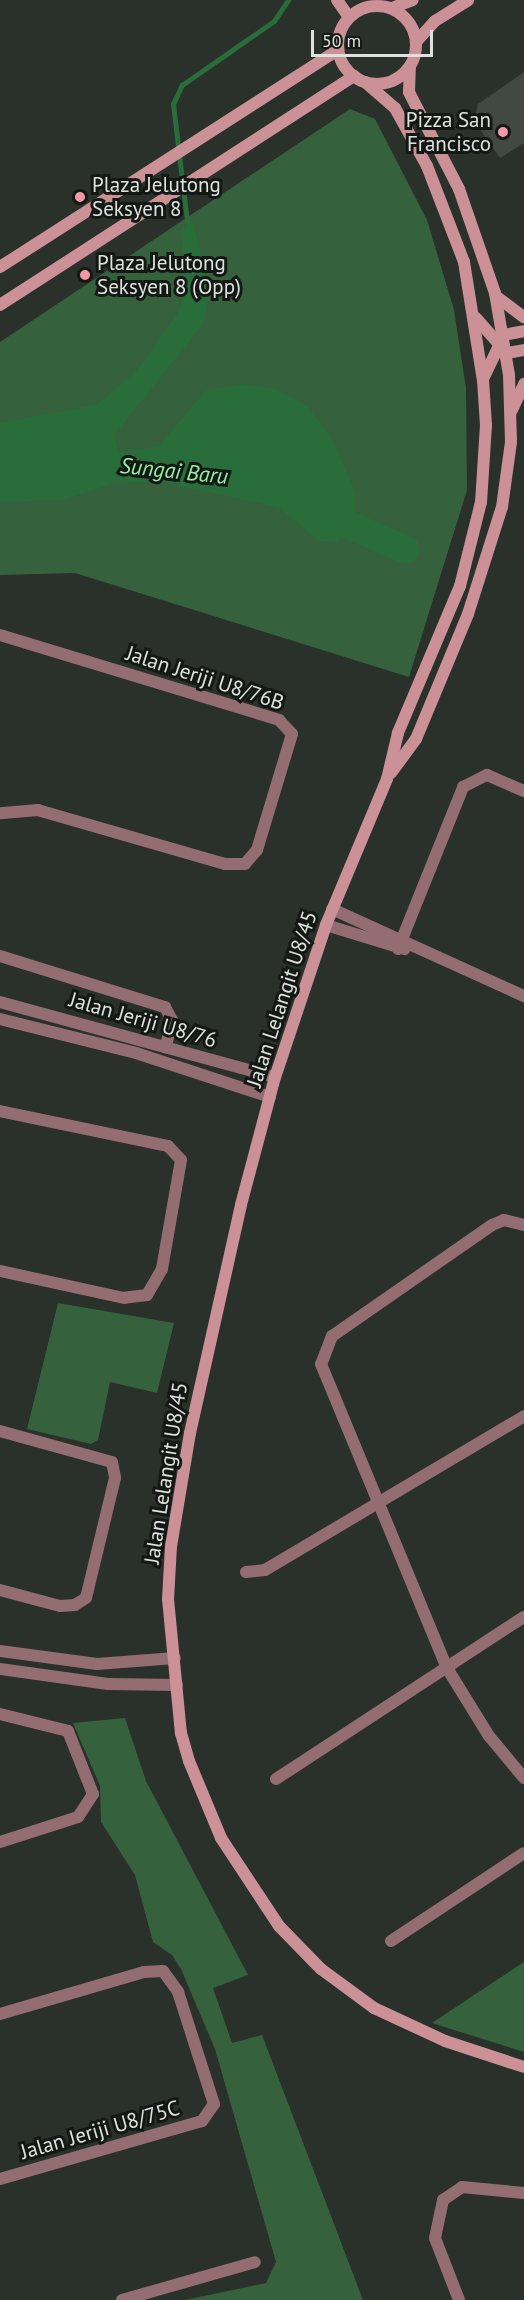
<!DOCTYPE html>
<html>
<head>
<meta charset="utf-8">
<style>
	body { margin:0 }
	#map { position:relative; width:524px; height:2300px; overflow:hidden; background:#29312a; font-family:"PT Sans",sans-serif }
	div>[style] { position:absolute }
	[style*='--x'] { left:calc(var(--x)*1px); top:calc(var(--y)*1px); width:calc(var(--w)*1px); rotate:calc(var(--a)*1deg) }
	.green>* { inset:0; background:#35613d }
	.water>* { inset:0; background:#296e3a }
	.stream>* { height:4.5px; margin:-2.25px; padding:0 2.25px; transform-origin:2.25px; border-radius:2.25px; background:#296e3a }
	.river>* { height:28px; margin:-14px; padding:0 14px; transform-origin:14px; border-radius:14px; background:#296e3a }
	.building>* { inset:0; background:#414942 }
	.street>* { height:12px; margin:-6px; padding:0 6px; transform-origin:6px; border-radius:6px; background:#936d71 }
	.secondary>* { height:12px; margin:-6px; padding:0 6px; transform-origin:6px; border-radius:6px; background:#cc9097 }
	.secondary>.ring { margin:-6px; padding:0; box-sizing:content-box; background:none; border:12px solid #cc9097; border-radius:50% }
	.dots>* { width:16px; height:16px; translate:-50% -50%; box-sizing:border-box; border:3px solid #141815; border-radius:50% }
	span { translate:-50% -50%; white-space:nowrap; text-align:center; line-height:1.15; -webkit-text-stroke:6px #141815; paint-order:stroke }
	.poi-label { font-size:21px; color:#dde2de }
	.right { translate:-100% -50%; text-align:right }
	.left { translate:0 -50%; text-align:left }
	.street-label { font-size:21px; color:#dde2de }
	.water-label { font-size:22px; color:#92efa3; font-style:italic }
	.scale { position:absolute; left:311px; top:30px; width:122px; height:27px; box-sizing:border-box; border:3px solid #dde2de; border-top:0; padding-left:8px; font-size:18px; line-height:21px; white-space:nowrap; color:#dde2de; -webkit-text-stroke:4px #141815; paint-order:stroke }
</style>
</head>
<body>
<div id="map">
	<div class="green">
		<div style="clip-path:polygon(350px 109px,375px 119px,427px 220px,454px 310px,466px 388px,467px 490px,409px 677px,75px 573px,0 575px,0 342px)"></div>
		<div style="clip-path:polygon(58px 1303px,174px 1323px,157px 1393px,110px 1382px,98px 1440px,91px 1444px,27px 1429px)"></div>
		<div style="clip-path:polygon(125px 1718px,146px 1781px,248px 1975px,213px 1988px,232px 2043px,262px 2035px,363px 2300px,185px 2300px,266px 2283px,276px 2262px,215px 2049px,181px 1969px,172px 1955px,153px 1942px,135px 1875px,101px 1822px,100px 1786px,73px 1723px)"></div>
		<div style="clip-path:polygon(524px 1962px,524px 2052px,432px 2023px)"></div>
	</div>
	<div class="water">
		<div style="clip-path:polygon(193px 222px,209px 292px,204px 323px,114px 435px,119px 453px,159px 446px,205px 391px,240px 384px,276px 389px,308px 407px,333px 441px,356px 494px,354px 517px,338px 542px,320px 541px,278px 507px,156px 481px,114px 483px,62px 500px,0 502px,0 423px,96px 405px,135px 373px,178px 313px,186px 288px,181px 230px)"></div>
	</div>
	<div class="stream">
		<div style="--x:188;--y:230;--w:127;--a:-96.8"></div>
		<div style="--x:173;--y:104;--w:21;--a:-65"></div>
		<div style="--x:182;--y:85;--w:112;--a:-34.8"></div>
		<div style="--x:274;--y:21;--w:25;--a:-56"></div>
	</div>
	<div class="river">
		<div style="--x:315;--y:510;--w:99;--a:23.7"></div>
	</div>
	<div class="building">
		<div style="clip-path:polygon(524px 72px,524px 143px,500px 158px,474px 121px,478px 104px)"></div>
	</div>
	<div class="street">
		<div style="--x:0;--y:635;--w:292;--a:16.9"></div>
		<div style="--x:279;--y:720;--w:19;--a:47"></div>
		<div style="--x:292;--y:734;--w:121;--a:106.8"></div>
		<div style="--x:257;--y:850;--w:18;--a:131"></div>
		<div style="--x:245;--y:864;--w:20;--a:180"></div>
		<div style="--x:225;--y:864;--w:195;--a:-163.9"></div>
		<div style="--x:38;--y:810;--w:38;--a:175"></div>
		<div style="--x:332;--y:909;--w:211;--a:24.4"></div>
		<div style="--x:326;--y:925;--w:82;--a:17.1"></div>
		<div style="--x:398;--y:949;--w:175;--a:-68.1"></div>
		<div style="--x:463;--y:787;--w:27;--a:-27"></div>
		<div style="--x:487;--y:775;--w:40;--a:23.4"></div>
		<div style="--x:0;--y:956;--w:173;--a:17.2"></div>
		<div style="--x:165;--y:1007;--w:15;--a:62"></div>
		<div style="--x:172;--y:1020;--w:28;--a:103"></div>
		<div style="--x:0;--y:1002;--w:285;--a:15.3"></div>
		<div style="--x:0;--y:1019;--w:140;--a:14"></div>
		<div style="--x:136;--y:1053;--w:141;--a:18.2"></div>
		<div style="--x:0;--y:1111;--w:172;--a:11.8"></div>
		<div style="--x:168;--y:1146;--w:19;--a:47"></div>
		<div style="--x:181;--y:1160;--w:111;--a:99.9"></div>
		<div style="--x:162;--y:1269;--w:30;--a:120"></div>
		<div style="--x:147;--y:1295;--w:23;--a:173"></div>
		<div style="--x:124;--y:1298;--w:127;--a:-167.7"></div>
		<div style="--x:524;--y:1225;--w:21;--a:-166"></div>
		<div style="--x:504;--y:1220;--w:13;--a:157"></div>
		<div style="--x:492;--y:1225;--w:195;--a:145.2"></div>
		<div style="--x:332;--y:1336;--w:30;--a:111"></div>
		<div style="--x:321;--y:1364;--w:329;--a:67.5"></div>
		<div style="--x:447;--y:1668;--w:80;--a:58.3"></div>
		<div style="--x:489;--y:1736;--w:55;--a:50.2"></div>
		<div style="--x:0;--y:1431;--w:116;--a:15.5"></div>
		<div style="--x:112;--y:1462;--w:16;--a:79"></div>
		<div style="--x:115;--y:1478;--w:123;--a:103.6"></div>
		<div style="--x:86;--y:1598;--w:13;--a:148"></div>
		<div style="--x:75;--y:1605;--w:15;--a:176"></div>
		<div style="--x:60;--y:1606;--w:62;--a:-165.1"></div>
		<div style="--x:246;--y:1572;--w:19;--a:-6"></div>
		<div style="--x:265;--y:1570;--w:301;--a:-30.7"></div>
		<div style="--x:0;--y:1651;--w:98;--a:7.6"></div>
		<div style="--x:97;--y:1664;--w:78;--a:-4.4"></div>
		<div style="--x:0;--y:1669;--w:109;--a:7.9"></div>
		<div style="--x:108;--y:1684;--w:69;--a:0.8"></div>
		<div style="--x:0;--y:1714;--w:70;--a:14"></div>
		<div style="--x:68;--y:1731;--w:68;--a:68.4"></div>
		<div style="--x:93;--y:1794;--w:27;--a:123"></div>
		<div style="--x:78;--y:1817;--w:82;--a:162.2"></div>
		<div style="--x:276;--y:1779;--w:296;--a:-33.2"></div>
		<div style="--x:391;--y:1941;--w:159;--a:-33.5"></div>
		<div style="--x:0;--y:2014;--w:150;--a:-16.3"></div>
		<div style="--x:144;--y:1972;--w:19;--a:-3"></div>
		<div style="--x:163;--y:1971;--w:26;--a:54"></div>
		<div style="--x:178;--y:1992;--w:118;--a:72.2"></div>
		<div style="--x:214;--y:2104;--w:21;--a:125"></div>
		<div style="--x:202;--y:2121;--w:210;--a:164"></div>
		<div style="--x:122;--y:2300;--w:138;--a:-15.9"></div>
		<div style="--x:459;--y:2300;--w:66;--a:-111.2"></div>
		<div style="--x:435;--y:2238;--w:39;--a:-78"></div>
		<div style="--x:443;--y:2200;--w:23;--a:-34"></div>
		<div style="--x:462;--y:2187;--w:62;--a:5.5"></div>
	</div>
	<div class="secondary">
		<div style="--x:337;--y:0;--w:21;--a:55"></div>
		<div class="ring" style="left:338px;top:6px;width:66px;height:66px"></div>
		<div style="--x:392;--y:8;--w:22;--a:-21"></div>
		<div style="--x:416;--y:42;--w:28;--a:-48"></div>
		<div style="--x:435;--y:21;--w:39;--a:-32"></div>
		<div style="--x:365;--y:82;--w:40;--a:41"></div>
		<div style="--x:395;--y:108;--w:66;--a:61.1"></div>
		<div style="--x:427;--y:166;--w:103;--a:68.9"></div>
		<div style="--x:464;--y:262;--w:120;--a:80.9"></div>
		<div style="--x:483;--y:380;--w:45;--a:86.2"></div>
		<div style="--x:486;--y:425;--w:77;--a:93.7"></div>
		<div style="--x:481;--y:502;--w:87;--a:104"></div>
		<div style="--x:460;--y:586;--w:160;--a:112.9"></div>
		<div style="--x:398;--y:733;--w:47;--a:103.4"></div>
		<div style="--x:387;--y:779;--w:158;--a:112.7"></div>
		<div style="--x:326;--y:925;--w:160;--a:108.5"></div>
		<div style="--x:275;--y:1077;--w:132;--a:104.9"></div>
		<div style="--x:241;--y:1205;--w:234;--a:102.6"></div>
		<div style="--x:190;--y:1433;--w:115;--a:99.5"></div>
		<div style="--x:171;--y:1546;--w:53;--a:93.2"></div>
		<div style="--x:168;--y:1599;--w:135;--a:84.5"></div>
		<div style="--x:181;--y:1733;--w:29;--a:74"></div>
		<div style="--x:189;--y:1761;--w:83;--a:67.4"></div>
		<div style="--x:221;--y:1838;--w:105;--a:56.6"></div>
		<div style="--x:279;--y:1926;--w:60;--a:45.7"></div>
		<div style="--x:321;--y:1969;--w:66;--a:36.3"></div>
		<div style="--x:374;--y:2008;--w:78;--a:24.9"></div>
		<div style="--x:445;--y:2041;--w:83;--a:18.2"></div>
		<div style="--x:0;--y:267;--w:402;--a:-32.7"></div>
		<div style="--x:497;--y:297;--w:34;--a:37"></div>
		<div style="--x:0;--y:305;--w:422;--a:-32.9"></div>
		<div style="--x:476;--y:318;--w:47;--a:48.5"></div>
		<div style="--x:507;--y:353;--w:17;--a:-10"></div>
		<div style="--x:484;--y:377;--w:47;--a:-64.5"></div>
		<div style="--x:504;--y:335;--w:20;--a:-11"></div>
		<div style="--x:512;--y:410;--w:29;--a:-65"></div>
		<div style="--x:391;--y:773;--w:42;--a:-53.7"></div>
		<div style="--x:416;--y:739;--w:135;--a:-67.4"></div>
		<div style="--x:468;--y:614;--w:112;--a:-72.4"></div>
		<div style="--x:502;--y:507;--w:66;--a:-82.1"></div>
		<div style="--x:511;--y:442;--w:67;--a:-91.7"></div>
		<div style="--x:509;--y:375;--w:83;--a:-99.7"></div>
		<div style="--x:495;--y:293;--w:110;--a:-109.1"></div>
		<div style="--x:459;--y:189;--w:109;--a:-117.3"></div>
		<div style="--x:409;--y:92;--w:26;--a:-88"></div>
	</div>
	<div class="dots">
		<div style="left:503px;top:132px;background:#f49aa5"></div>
		<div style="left:80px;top:197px;background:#f49aa5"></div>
		<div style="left:85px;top:275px;background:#f49aa5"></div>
	</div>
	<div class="poi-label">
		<span class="right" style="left:491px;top:132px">Pizza San<br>Francisco</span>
		<span class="left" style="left:92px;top:197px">Plaza Jelutong<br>Seksyen 8</span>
		<span class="left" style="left:97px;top:275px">Plaza Jelutong<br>Seksyen 8 (Opp)</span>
	</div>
	<div class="street-label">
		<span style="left:205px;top:678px;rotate:18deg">Jalan Jeriji U8/76B</span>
		<span style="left:282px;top:999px;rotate:-72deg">Jalan Lelangit U8/45</span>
		<span style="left:143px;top:1020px;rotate:16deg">Jalan Jeriji U8/76</span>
		<span style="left:166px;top:1473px;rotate:-81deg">Jalan Lelangit U8/45</span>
		<span style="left:100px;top:2130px;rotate:-16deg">Jalan Jeriji U8/75C</span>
	</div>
	<div class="water-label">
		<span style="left:174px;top:471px;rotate:6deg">Sungai Baru</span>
	</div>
	<div class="scale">50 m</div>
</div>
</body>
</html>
